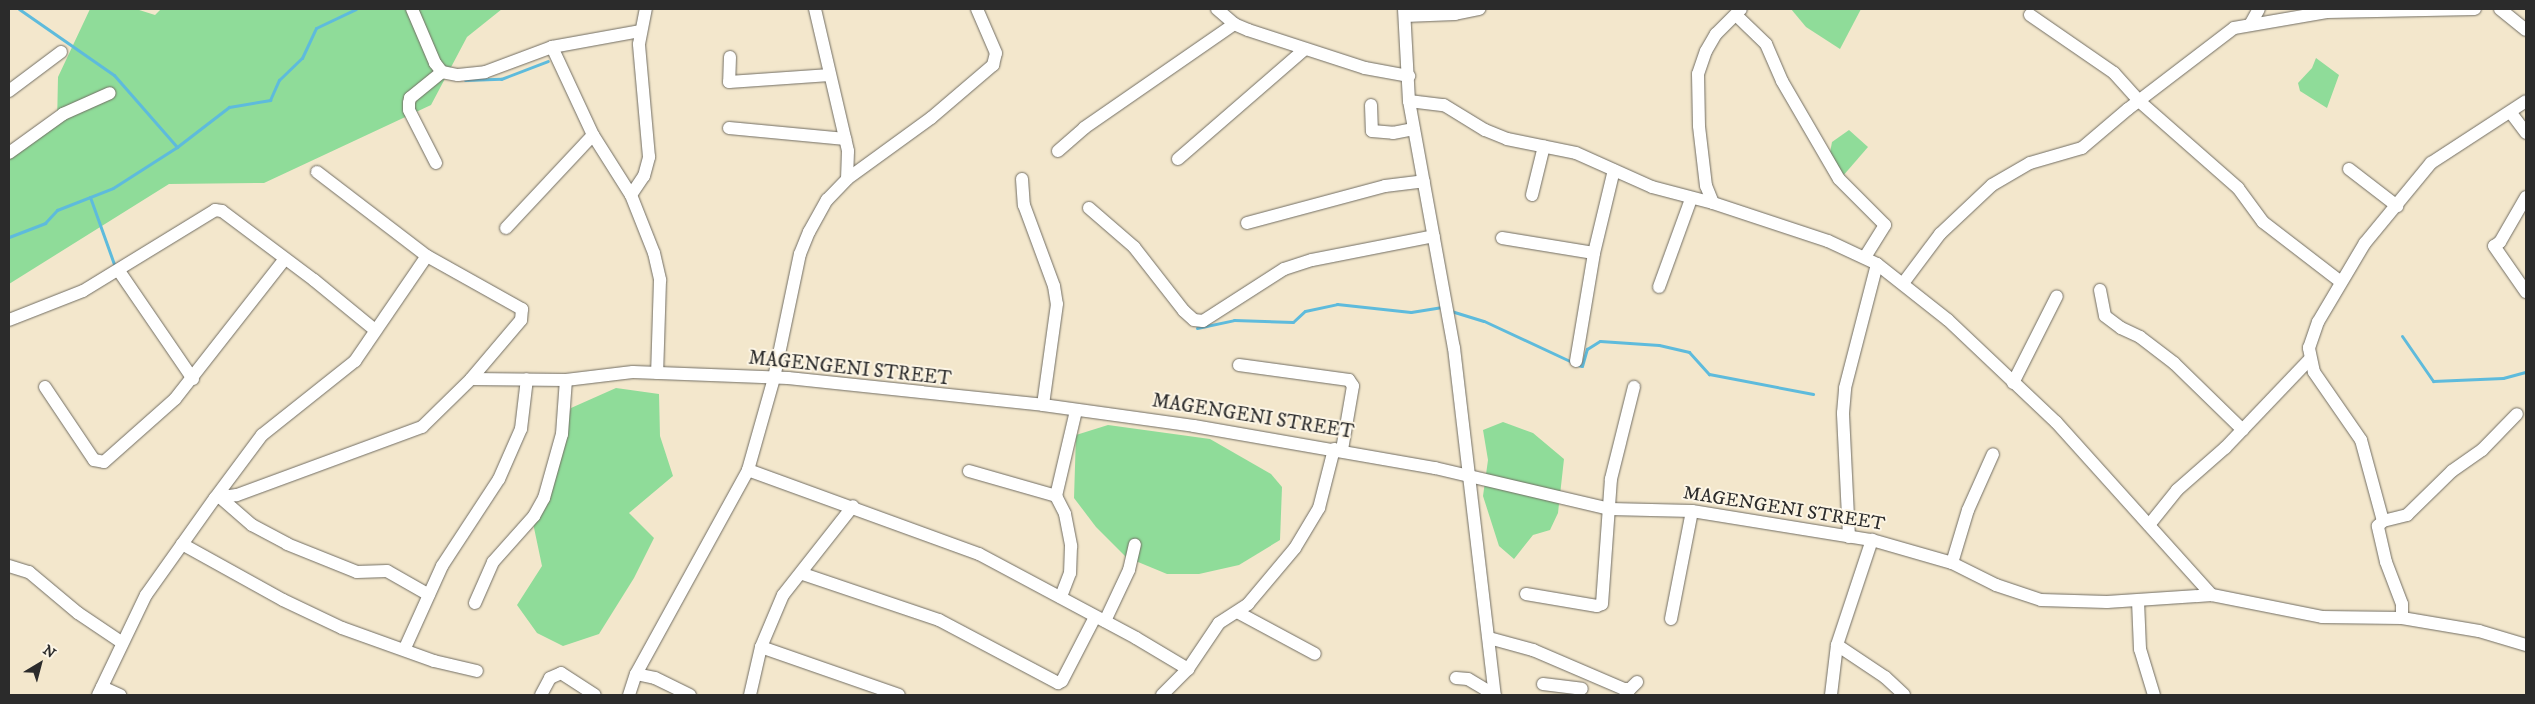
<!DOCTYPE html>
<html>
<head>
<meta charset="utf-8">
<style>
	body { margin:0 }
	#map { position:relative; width:2535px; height:704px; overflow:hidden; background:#f3e7cc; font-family:"IM FELL DW Pica",serif }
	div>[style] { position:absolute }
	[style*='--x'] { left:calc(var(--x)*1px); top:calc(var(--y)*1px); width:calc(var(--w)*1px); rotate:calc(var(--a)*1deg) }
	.green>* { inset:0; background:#8fdc99 }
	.stream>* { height:3px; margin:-1.5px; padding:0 1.5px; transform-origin:1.5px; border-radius:1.5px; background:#5ebbdc }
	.roads { filter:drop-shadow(0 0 1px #716d63) drop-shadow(0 0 1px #716d63) }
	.minor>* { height:12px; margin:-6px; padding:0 6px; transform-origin:6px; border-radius:6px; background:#fff }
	span { translate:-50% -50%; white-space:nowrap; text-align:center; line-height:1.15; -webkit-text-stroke:4px #fcf5e5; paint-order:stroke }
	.street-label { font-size:19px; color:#2b2b2b }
	.frame { position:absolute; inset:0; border:10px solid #2b2b2b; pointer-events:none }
	.north { position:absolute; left:15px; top:639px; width:50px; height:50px; -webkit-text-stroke:4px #fcf5e5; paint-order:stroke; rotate:37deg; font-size:14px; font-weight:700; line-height:20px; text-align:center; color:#2b2b2b }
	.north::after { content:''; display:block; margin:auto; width:18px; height:22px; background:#2b2b2b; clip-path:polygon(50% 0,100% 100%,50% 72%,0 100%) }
</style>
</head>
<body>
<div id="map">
	<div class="green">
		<div style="clip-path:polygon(90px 9px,136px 9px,155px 15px,161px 9px,502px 9px,467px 37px,431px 105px,264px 183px,169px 184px,9px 284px,9px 149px,57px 125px,58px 77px)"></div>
		<div style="clip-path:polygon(1791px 9px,1861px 9px,1840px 49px,1806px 27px)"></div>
		<div style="clip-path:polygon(2316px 58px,2339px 75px,2327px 108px,2300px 91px,2298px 83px,2312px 68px)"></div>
		<div style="clip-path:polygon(1849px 130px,1868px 147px,1842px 177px,1828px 163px,1832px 142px)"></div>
		<div style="clip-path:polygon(616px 388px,659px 394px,660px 436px,673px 476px,629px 513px,654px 538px,634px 578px,599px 634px,563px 646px,537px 633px,517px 605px,542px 566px,533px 523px,571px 408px)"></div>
		<div style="clip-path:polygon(1503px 422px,1533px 433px,1564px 459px,1558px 513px,1550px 530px,1533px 535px,1514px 559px,1499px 546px,1483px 496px,1488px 460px,1483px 430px)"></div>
		<div style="clip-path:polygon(1108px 425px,1210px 439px,1271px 474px,1282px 487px,1280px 540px,1239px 565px,1199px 574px,1167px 574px,1126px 557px,1096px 527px,1074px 498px,1076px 435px)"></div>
	</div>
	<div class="stream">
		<div style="--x:19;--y:9;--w:116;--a:34.8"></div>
		<div style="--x:114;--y:75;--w:96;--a:48.8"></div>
		<div style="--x:177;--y:147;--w:66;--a:-37.6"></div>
		<div style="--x:229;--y:107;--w:42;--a:-9.7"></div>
		<div style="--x:270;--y:100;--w:22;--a:-66"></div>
		<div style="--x:279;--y:80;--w:32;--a:-44"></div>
		<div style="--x:302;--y:58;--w:33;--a:-65"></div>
		<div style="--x:316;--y:28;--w:44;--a:-25.4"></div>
		<div style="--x:465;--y:80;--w:36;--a:-2"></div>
		<div style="--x:501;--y:79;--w:50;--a:-21"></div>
		<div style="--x:90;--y:197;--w:74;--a:70.3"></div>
		<div style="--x:9;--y:237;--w:39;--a:-21"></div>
		<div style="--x:45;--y:223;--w:18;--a:-47"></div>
		<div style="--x:57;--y:210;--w:60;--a:-21.4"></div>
		<div style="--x:113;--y:188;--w:76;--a:-32.6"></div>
		<div style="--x:1451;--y:311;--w:34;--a:17"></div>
		<div style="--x:1484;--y:321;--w:97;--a:25"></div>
		<div style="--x:1197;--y:328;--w:38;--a:-12"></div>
		<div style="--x:1234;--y:320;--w:59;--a:1.9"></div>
		<div style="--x:1293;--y:322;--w:16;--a:-43"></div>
		<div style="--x:1305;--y:311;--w:33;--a:-12"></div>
		<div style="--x:1337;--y:304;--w:74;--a:6.2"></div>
		<div style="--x:1411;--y:312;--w:30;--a:-9"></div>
		<div style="--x:2402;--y:336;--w:55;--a:55.4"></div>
		<div style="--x:2433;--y:381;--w:70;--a:-2.5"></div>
		<div style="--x:2503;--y:378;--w:24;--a:-15"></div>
		<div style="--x:1578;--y:365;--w:4;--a:14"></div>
		<div style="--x:1582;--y:366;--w:18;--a:-74"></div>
		<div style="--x:1587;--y:349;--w:15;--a:-32"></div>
		<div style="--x:1600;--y:341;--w:59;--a:3.9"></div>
		<div style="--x:1659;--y:345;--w:31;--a:13"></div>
		<div style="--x:1689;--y:352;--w:30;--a:48"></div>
		<div style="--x:1709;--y:374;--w:106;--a:10.9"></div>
	</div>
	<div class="roads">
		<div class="minor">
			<div style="--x:412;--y:9;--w:59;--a:66.9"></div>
			<div style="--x:435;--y:63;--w:11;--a:52"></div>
			<div style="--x:442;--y:72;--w:16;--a:11"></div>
			<div style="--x:458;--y:75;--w:27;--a:-6"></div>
			<div style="--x:485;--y:72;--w:72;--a:-20.5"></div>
			<div style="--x:552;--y:47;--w:89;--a:-10.3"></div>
			<div style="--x:815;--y:9;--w:146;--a:76.9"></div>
			<div style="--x:848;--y:151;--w:28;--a:92"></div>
			<div style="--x:1217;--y:9;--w:23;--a:41"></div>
			<div style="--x:1234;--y:24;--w:15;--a:23"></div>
			<div style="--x:1248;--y:30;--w:123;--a:18"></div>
			<div style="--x:1365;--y:68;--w:45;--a:10.3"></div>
			<div style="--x:1404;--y:9;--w:92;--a:86.9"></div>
			<div style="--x:1409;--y:101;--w:251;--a:79.7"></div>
			<div style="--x:1454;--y:348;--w:349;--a:83.3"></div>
			<div style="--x:2500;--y:9;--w:33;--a:39"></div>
			<div style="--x:1736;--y:15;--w:42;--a:44"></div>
			<div style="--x:1766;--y:44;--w:40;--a:66.6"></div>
			<div style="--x:1782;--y:81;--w:113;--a:59.8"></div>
			<div style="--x:1839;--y:179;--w:65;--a:45"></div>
			<div style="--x:1885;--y:225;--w:38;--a:122"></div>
			<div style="--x:2030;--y:15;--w:102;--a:34.6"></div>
			<div style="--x:2114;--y:73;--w:38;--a:48"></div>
			<div style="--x:2139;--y:101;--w:132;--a:41.3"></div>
			<div style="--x:2238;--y:188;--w:42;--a:53.7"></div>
			<div style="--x:2263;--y:222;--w:98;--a:37.6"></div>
			<div style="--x:1405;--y:16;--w:50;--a:-2.3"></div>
			<div style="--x:1455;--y:14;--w:25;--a:-12"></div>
			<div style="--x:2250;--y:25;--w:18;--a:-61"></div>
			<div style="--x:552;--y:47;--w:97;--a:65"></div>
			<div style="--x:593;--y:135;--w:71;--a:57.7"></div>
			<div style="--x:631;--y:195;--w:62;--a:68.4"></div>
			<div style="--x:654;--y:253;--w:28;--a:77"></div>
			<div style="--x:660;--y:280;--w:93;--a:91.8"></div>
			<div style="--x:730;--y:57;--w:25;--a:92"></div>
			<div style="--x:729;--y:82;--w:101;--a:-4"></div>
			<div style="--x:9;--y:91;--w:65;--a:-36.9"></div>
			<div style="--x:1409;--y:101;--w:35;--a:7"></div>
			<div style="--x:1444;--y:105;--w:48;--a:31.4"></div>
			<div style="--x:1485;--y:130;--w:24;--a:22"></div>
			<div style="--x:1507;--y:139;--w:70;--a:11.5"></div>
			<div style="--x:1576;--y:153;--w:83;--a:24.1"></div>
			<div style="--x:1652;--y:187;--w:63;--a:14.7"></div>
			<div style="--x:1713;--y:203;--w:121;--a:18.3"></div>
			<div style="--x:1828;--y:241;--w:54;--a:25.1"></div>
			<div style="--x:1877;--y:264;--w:90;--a:38.3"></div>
			<div style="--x:1948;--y:320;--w:149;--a:43.4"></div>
			<div style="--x:2056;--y:422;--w:233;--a:48"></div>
			<div style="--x:1371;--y:105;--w:26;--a:88"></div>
			<div style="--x:1372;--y:131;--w:21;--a:5"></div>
			<div style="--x:1393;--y:133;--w:21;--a:-11"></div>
			<div style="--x:2511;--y:113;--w:25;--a:53"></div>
			<div style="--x:729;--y:128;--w:117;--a:5.4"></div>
			<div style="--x:1058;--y:151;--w:35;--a:-41"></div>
			<div style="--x:1084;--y:128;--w:183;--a:-34.7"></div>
			<div style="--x:9;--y:153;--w:67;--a:-35.8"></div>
			<div style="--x:63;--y:114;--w:51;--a:-24.1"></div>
			<div style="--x:1178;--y:159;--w:168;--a:-40.9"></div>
			<div style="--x:436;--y:163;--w:59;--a:-117"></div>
			<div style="--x:409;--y:110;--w:7;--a:-90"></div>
			<div style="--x:409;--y:103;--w:5;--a:-79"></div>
			<div style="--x:410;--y:98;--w:41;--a:-39.1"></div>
			<div style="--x:2349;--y:169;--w:61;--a:37.6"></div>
			<div style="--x:317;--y:172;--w:138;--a:37.4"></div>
			<div style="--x:427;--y:256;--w:109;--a:29.2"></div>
			<div style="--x:522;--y:309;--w:11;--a:95"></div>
			<div style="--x:521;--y:320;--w:77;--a:130.3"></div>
			<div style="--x:1022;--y:179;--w:26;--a:86"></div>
			<div style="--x:1024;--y:205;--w:86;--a:69.7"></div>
			<div style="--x:1054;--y:286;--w:18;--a:81"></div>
			<div style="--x:1057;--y:304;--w:102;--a:97.9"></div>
			<div style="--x:631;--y:195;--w:23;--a:-56"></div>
			<div style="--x:644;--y:176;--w:20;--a:-75"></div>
			<div style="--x:649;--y:157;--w:113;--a:-95.1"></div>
			<div style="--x:639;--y:44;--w:36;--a:-79"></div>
			<div style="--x:1532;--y:195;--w:50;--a:-76.2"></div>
			<div style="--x:2526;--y:197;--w:52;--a:120"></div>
			<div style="--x:2500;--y:242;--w:7;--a:146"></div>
			<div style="--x:2494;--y:246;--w:56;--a:55.2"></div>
			<div style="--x:1713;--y:203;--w:18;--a:-112"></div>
			<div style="--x:1706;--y:186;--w:60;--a:-96.7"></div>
			<div style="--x:1699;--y:126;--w:52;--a:-91.1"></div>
			<div style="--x:1698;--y:74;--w:24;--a:-71"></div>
			<div style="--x:1706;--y:51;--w:20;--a:-60"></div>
			<div style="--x:1716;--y:34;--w:35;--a:-45"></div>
			<div style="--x:1089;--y:208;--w:60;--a:40.9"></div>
			<div style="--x:1134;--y:247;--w:81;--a:52"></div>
			<div style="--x:1184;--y:311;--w:13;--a:42"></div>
			<div style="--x:1194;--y:320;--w:9;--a:6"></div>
			<div style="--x:1203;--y:321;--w:96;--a:-32.7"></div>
			<div style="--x:1284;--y:269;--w:29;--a:-18"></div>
			<div style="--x:1312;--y:260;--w:124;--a:-11.1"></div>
			<div style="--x:1247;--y:223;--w:143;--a:-15"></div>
			<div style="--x:1385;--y:186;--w:39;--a:-7"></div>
			<div style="--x:506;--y:228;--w:127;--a:-46.9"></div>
			<div style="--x:1502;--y:238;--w:93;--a:9.3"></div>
			<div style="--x:119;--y:271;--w:131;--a:55.6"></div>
			<div style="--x:1904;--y:282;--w:60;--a:-53.1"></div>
			<div style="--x:1940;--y:234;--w:71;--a:-43.3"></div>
			<div style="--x:1992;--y:185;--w:44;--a:-30.1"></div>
			<div style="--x:2030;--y:163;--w:54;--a:-16.1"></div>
			<div style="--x:2082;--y:148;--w:60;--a:-40.3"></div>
			<div style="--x:2128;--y:109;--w:133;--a:-37.4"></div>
			<div style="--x:2234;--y:28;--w:94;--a:-9.8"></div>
			<div style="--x:2327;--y:12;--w:148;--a:-1.2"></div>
			<div style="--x:1659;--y:287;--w:94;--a:-70"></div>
			<div style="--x:2100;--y:290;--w:26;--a:79"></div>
			<div style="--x:2105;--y:316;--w:20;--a:37"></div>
			<div style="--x:2121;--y:328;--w:21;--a:25"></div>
			<div style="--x:2140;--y:337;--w:43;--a:37.4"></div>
			<div style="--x:2174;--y:363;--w:96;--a:44.2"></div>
			<div style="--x:9;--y:320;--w:79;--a:-21.4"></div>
			<div style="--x:83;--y:291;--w:155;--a:-31.5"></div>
			<div style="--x:215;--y:210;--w:7;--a:8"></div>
			<div style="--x:222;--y:211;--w:115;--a:36.9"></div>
			<div style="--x:314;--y:280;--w:79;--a:39.3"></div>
			<div style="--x:1576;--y:361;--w:109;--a:-80.5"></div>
			<div style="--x:1594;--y:253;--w:85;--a:-76.5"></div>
			<div style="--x:1239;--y:365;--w:111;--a:7.8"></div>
			<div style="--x:1349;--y:380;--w:7;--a:56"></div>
			<div style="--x:1353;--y:386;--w:65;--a:99.8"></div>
			<div style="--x:2013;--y:383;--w:97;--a:-63.2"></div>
			<div style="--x:45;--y:387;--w:88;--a:56.1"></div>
			<div style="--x:94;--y:460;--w:10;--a:11"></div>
			<div style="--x:104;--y:462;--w:95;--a:-41.6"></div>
			<div style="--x:175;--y:399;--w:177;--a:-51.9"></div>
			<div style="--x:748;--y:470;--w:246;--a:20"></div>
			<div style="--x:979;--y:554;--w:178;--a:28.1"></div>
			<div style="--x:1136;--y:638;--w:61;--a:30.8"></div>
			<div style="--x:969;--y:471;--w:91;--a:16"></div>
			<div style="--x:1056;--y:496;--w:20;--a:63"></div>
			<div style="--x:1065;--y:514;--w:33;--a:79"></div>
			<div style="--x:1071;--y:546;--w:27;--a:92"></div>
			<div style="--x:1070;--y:573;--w:26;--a:111"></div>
			<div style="--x:1056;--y:496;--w:87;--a:-76.8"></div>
			<div style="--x:215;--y:498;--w:79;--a:-53.3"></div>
			<div style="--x:262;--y:435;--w:119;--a:-38.5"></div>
			<div style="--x:355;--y:361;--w:127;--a:-55.6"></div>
			<div style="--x:222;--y:499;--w:40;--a:41"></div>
			<div style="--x:252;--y:525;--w:40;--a:28"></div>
			<div style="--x:287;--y:544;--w:75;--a:21.8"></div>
			<div style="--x:357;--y:572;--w:30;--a:-2"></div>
			<div style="--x:387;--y:571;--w:48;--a:29.7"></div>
			<div style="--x:2383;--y:521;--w:84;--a:-105.2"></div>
			<div style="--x:2361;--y:440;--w:83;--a:-124.7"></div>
			<div style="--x:2314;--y:372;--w:25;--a:-102"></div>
			<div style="--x:2309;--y:348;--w:28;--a:-71"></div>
			<div style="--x:2318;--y:322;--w:92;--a:-59.3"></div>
			<div style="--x:2365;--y:243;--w:104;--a:-50.5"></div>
			<div style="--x:2431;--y:163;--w:113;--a:-33.1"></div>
			<div style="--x:2149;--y:525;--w:45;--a:-51.3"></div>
			<div style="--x:2177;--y:490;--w:64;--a:-41.2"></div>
			<div style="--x:2225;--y:448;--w:122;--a:-46.3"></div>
			<div style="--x:1849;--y:537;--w:124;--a:-92.8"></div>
			<div style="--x:1843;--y:413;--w:25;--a:-85"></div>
			<div style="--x:1845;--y:388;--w:128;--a:-75.5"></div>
			<div style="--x:182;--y:544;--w:115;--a:29"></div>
			<div style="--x:283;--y:600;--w:65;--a:25.4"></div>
			<div style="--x:342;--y:628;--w:98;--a:19.7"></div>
			<div style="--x:434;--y:661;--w:44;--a:13.1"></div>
			<div style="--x:1952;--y:563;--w:55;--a:-73.2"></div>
			<div style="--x:1968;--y:510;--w:61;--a:-65.9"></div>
			<div style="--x:9;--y:566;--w:21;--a:17"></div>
			<div style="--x:29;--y:572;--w:64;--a:39.9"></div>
			<div style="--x:78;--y:613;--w:52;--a:34"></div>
			<div style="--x:803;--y:574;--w:144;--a:18.7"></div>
			<div style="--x:939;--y:620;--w:135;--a:27.9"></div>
			<div style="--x:1058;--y:683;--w:4;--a:-27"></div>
			<div style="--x:1062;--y:681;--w:72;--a:-62.7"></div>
			<div style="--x:1526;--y:594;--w:72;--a:9.6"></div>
			<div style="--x:1597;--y:606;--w:5;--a:-22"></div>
			<div style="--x:1602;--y:604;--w:125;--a:-85.9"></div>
			<div style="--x:1611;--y:479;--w:95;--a:-76"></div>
			<div style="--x:2138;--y:601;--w:48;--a:87.6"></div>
			<div style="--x:2140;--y:649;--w:48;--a:73.1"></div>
			<div style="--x:475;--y:603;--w:45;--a:-66.3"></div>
			<div style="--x:493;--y:562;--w:62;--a:-48.3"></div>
			<div style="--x:534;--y:516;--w:21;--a:-61"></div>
			<div style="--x:544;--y:498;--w:66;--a:-74.3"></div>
			<div style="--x:562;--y:434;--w:54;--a:-85.8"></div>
			<div style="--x:1239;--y:613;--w:86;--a:28.3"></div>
			<div style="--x:2402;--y:618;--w:14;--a:-90"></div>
			<div style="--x:2402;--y:604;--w:45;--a:-110.9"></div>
			<div style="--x:2386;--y:562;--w:37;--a:-103"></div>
			<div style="--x:2378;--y:526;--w:7;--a:-45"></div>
			<div style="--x:2383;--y:521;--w:25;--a:-14"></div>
			<div style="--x:2407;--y:515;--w:63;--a:-44.4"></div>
			<div style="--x:2452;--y:471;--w:37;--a:-35"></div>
			<div style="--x:2482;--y:450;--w:50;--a:-45.8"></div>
			<div style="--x:1671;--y:619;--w:110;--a:-79"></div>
			<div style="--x:1105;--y:621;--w:56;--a:-64.8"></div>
			<div style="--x:1129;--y:570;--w:26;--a:-77"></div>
			<div style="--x:1489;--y:638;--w:46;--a:15.3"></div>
			<div style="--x:1533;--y:650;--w:99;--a:23.2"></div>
			<div style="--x:1624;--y:689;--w:6;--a:0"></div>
			<div style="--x:1630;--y:689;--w:10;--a:-45"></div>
			<div style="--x:1837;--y:645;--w:58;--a:33.7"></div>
			<div style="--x:1885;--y:677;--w:26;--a:43"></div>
			<div style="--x:761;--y:647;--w:146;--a:19.2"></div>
			<div style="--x:405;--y:648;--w:90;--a:-65.7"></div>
			<div style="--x:442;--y:566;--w:104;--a:-56.8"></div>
			<div style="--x:499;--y:479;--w:55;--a:-66.3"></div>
			<div style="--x:521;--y:429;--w:50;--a:-83.2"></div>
			<div style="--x:636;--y:674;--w:19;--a:12"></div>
			<div style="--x:655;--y:678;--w:39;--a:26"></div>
			<div style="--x:1456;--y:678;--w:12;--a:5"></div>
			<div style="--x:1468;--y:679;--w:31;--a:31"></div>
			<div style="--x:1543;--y:684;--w:39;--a:7"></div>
			<div style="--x:102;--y:687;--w:20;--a:24"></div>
			<div style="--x:98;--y:695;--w:111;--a:-64.4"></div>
			<div style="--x:146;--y:595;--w:119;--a:-54.6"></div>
			<div style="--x:215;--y:498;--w:22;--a:-8"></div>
			<div style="--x:237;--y:495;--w:197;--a:-20.2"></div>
			<div style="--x:422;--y:427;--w:69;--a:-44.4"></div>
			<div style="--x:471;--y:379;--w:95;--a:0.6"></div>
			<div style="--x:566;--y:380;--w:67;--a:-6.8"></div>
			<div style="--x:633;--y:372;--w:155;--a:2.2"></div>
			<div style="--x:788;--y:378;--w:256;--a:6"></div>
			<div style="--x:1043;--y:405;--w:152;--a:7.9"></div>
			<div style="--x:1194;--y:426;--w:245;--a:9.9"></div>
			<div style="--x:1435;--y:468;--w:180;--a:13.2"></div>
			<div style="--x:1610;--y:509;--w:82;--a:1.4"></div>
			<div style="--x:1692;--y:511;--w:182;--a:9.2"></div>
			<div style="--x:1872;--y:540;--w:83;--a:16"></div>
			<div style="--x:1952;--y:563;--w:49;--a:26.6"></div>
			<div style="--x:1996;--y:585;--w:47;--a:18.4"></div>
			<div style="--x:2041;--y:600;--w:66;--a:1.7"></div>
			<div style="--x:2107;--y:602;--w:105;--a:-3.8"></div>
			<div style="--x:2212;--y:595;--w:112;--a:11.3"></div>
			<div style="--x:2322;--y:617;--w:80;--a:0.7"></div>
			<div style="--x:2402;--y:618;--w:78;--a:9.6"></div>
			<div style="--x:2479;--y:631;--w:49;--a:16.6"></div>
			<div style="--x:541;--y:695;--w:19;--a:-62"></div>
			<div style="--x:550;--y:678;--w:12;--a:-24"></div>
			<div style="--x:561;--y:673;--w:40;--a:32.9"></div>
			<div style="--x:629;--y:695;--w:22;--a:-72"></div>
			<div style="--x:636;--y:674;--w:233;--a:-61.2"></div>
			<div style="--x:748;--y:470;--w:96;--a:-74.2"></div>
			<div style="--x:774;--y:378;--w:127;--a:-78.2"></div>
			<div style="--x:800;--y:254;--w:24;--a:-68"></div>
			<div style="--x:809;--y:232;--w:37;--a:-61"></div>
			<div style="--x:827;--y:200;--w:29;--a:-46"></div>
			<div style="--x:847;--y:179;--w:104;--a:-36"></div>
			<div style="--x:931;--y:118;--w:82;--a:-40.5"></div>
			<div style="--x:993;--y:65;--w:12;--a:-76"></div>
			<div style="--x:996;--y:53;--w:48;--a:-113.4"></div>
			<div style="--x:750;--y:695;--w:49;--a:-77.1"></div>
			<div style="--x:761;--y:647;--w:56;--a:-67.1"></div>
			<div style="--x:783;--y:595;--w:113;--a:-51.8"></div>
			<div style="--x:1162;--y:695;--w:37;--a:-45"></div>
			<div style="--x:1188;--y:669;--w:55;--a:-56"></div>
			<div style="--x:1219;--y:623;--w:35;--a:-33"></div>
			<div style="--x:1248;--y:604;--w:73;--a:-50"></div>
			<div style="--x:1295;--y:548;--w:47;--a:-59"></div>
			<div style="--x:1319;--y:508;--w:61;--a:-75.7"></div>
			<div style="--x:1831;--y:695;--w:50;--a:-83.2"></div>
			<div style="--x:1837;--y:645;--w:111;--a:-71.6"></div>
		</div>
	</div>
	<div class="street-label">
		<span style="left:850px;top:369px;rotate:6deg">MAGENGENI STREET</span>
		<span style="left:1253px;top:417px;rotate:9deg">MAGENGENI STREET</span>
		<span style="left:1784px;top:509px;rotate:9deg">MAGENGENI STREET</span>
	</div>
	<div class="frame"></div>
	<div class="north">N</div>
</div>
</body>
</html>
